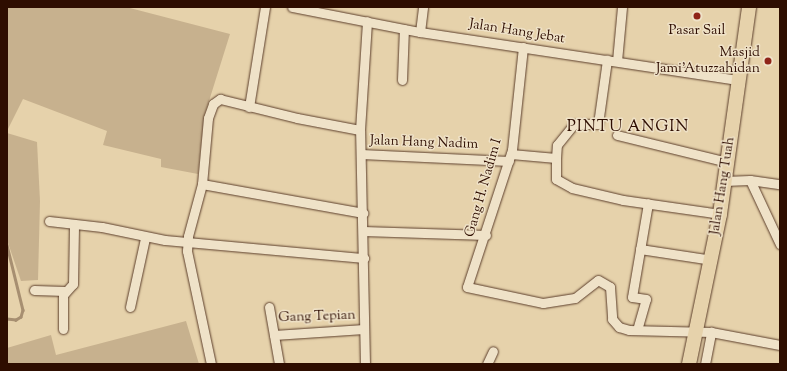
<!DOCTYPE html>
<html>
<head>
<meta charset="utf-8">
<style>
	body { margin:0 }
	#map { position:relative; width:787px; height:371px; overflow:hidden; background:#e6d2ab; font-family:"Sorts Mill Goudy",serif }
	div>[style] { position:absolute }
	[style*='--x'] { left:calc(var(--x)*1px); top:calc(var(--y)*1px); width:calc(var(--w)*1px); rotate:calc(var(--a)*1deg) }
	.green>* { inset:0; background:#c7b18e }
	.stream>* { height:2.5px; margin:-1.25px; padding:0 1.25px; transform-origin:1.25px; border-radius:1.25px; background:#a78f71 }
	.roads { filter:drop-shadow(0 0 1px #5c3e2b) drop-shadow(0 0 1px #5c3e2b) }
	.minor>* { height:9px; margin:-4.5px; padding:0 4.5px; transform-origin:4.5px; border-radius:4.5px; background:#efe2c8 }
	.primary>* { height:14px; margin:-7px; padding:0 7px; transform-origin:7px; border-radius:7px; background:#e6d2ab }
	.dots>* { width:11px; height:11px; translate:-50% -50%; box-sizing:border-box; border:2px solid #efe2c8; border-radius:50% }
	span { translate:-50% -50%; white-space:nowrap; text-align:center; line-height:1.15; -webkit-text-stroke:3px #efe2c8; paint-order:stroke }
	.poi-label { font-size:14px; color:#2e0d00 }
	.right { translate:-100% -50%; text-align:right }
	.street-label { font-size:14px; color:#2e0d00 }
	.quarter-label { font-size:16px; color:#2e0d00; letter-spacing:1px }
	.frame { position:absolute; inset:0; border:8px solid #2e0d00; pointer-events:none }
</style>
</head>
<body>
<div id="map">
	<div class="green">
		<div style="clip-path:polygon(7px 7px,126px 7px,230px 34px,204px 117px,198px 174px,161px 167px,161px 159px,103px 145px,107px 131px,23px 99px,7px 131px)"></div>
		<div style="clip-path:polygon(7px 133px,37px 142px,40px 201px,38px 280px,21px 281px,7px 240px)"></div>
		<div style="clip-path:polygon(186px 321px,199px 364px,7px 364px,7px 348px,51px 335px,56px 355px)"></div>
	</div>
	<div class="stream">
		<div style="--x:7;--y:245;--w:67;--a:76.2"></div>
		<div style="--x:23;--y:310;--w:7;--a:106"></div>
		<div style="--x:21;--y:317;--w:6;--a:149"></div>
		<div style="--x:16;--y:320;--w:9;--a:-174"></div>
	</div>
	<div class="roads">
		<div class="minor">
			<div style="--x:292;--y:7;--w:130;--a:11.1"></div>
			<div style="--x:420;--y:32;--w:323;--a:8.6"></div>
			<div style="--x:420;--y:32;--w:25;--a:-83"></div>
			<div style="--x:523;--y:47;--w:104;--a:96.1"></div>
			<div style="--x:512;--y:150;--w:144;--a:108.2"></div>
			<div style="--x:467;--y:287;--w:78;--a:11.9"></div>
			<div style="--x:543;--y:303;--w:32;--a:-9"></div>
			<div style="--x:575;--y:298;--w:29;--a:-38"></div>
			<div style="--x:598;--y:280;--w:14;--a:30"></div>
			<div style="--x:610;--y:287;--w:32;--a:86"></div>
			<div style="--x:612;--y:319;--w:11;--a:49"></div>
			<div style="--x:619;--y:327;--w:10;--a:17"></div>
			<div style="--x:629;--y:330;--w:82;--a:1.4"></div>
			<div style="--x:711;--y:332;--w:70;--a:10.7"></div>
			<div style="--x:617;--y:61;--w:54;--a:-84.7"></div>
			<div style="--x:402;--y:80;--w:51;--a:-87.8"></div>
			<div style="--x:249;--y:107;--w:101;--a:-80.9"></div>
			<div style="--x:617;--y:135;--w:113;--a:13.8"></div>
			<div style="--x:361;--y:154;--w:148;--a:2.7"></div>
			<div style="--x:511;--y:154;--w:45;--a:5.1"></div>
			<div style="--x:556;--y:158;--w:21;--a:90"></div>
			<div style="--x:556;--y:179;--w:18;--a:29"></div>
			<div style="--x:572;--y:188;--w:52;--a:13.2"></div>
			<div style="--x:623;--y:200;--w:98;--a:8.2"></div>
			<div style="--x:556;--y:158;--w:13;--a:-86"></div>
			<div style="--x:557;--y:145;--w:27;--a:-51"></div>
			<div style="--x:574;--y:124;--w:24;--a:0"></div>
			<div style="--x:598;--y:124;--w:65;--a:-82"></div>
			<div style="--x:750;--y:180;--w:71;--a:64.9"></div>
			<div style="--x:724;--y:181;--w:26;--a:-2"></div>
			<div style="--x:750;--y:180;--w:30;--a:8"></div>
			<div style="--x:202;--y:184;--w:164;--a:10.2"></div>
			<div style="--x:49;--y:221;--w:53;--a:6.5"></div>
			<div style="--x:102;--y:227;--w:64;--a:11.7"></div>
			<div style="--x:165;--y:240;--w:200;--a:5.2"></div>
			<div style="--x:363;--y:231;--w:123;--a:1.9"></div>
			<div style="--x:640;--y:249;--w:73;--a:8.7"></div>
			<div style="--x:34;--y:290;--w:31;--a:2"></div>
			<div style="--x:130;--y:307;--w:71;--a:-77.7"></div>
			<div style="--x:269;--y:307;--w:58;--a:80"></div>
			<div style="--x:63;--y:329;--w:34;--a:-90"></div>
			<div style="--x:63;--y:295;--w:15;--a:-48"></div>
			<div style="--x:73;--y:284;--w:60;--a:-89"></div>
			<div style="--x:637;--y:330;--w:32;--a:-74"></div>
			<div style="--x:646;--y:299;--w:14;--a:-172"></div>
			<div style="--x:632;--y:297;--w:95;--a:-80.3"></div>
			<div style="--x:274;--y:335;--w:90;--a:-3.8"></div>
			<div style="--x:211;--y:364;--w:116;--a:-102"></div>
			<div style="--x:187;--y:251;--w:15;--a:-86"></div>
			<div style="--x:188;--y:236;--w:54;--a:-74.9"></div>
			<div style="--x:202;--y:184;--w:66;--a:-84.8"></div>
			<div style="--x:208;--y:118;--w:15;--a:-70"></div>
			<div style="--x:213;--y:104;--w:9;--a:-36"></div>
			<div style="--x:220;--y:99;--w:79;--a:13.9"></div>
			<div style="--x:297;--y:118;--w:64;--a:10.8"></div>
			<div style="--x:365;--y:364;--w:234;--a:-91.2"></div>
			<div style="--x:360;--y:130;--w:109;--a:-86.3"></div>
			<div style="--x:487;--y:364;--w:14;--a:-65"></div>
			<div style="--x:705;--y:364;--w:33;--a:-79"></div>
		</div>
		<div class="primary">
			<div style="--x:689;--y:364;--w:153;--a:-78.3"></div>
			<div style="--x:720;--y:214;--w:209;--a:-82"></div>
		</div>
	</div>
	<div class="dots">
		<div style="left:697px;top:16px;background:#8f2418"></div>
		<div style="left:768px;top:61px;background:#8f2418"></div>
	</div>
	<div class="poi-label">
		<span style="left:697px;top:31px">Pasar Sail</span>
		<span class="right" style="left:760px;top:61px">Masjid<br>Jami'Atuzzahidan</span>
	</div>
	<div class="street-label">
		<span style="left:517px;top:32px;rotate:9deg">Jalan Hang Jebat</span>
		<span style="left:424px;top:143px;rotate:2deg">Jalan Hang Nadim</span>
		<span style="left:723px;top:186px;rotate:-81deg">Jalan Hang Tuah</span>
		<span style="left:484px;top:188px;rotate:-74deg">Gang H. Nadim I</span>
		<span style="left:317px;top:317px;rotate:-2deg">Gang Tepian</span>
	</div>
	<div class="quarter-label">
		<span style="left:628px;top:128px">PINTU ANGIN</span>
	</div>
	<div class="frame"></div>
</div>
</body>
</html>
